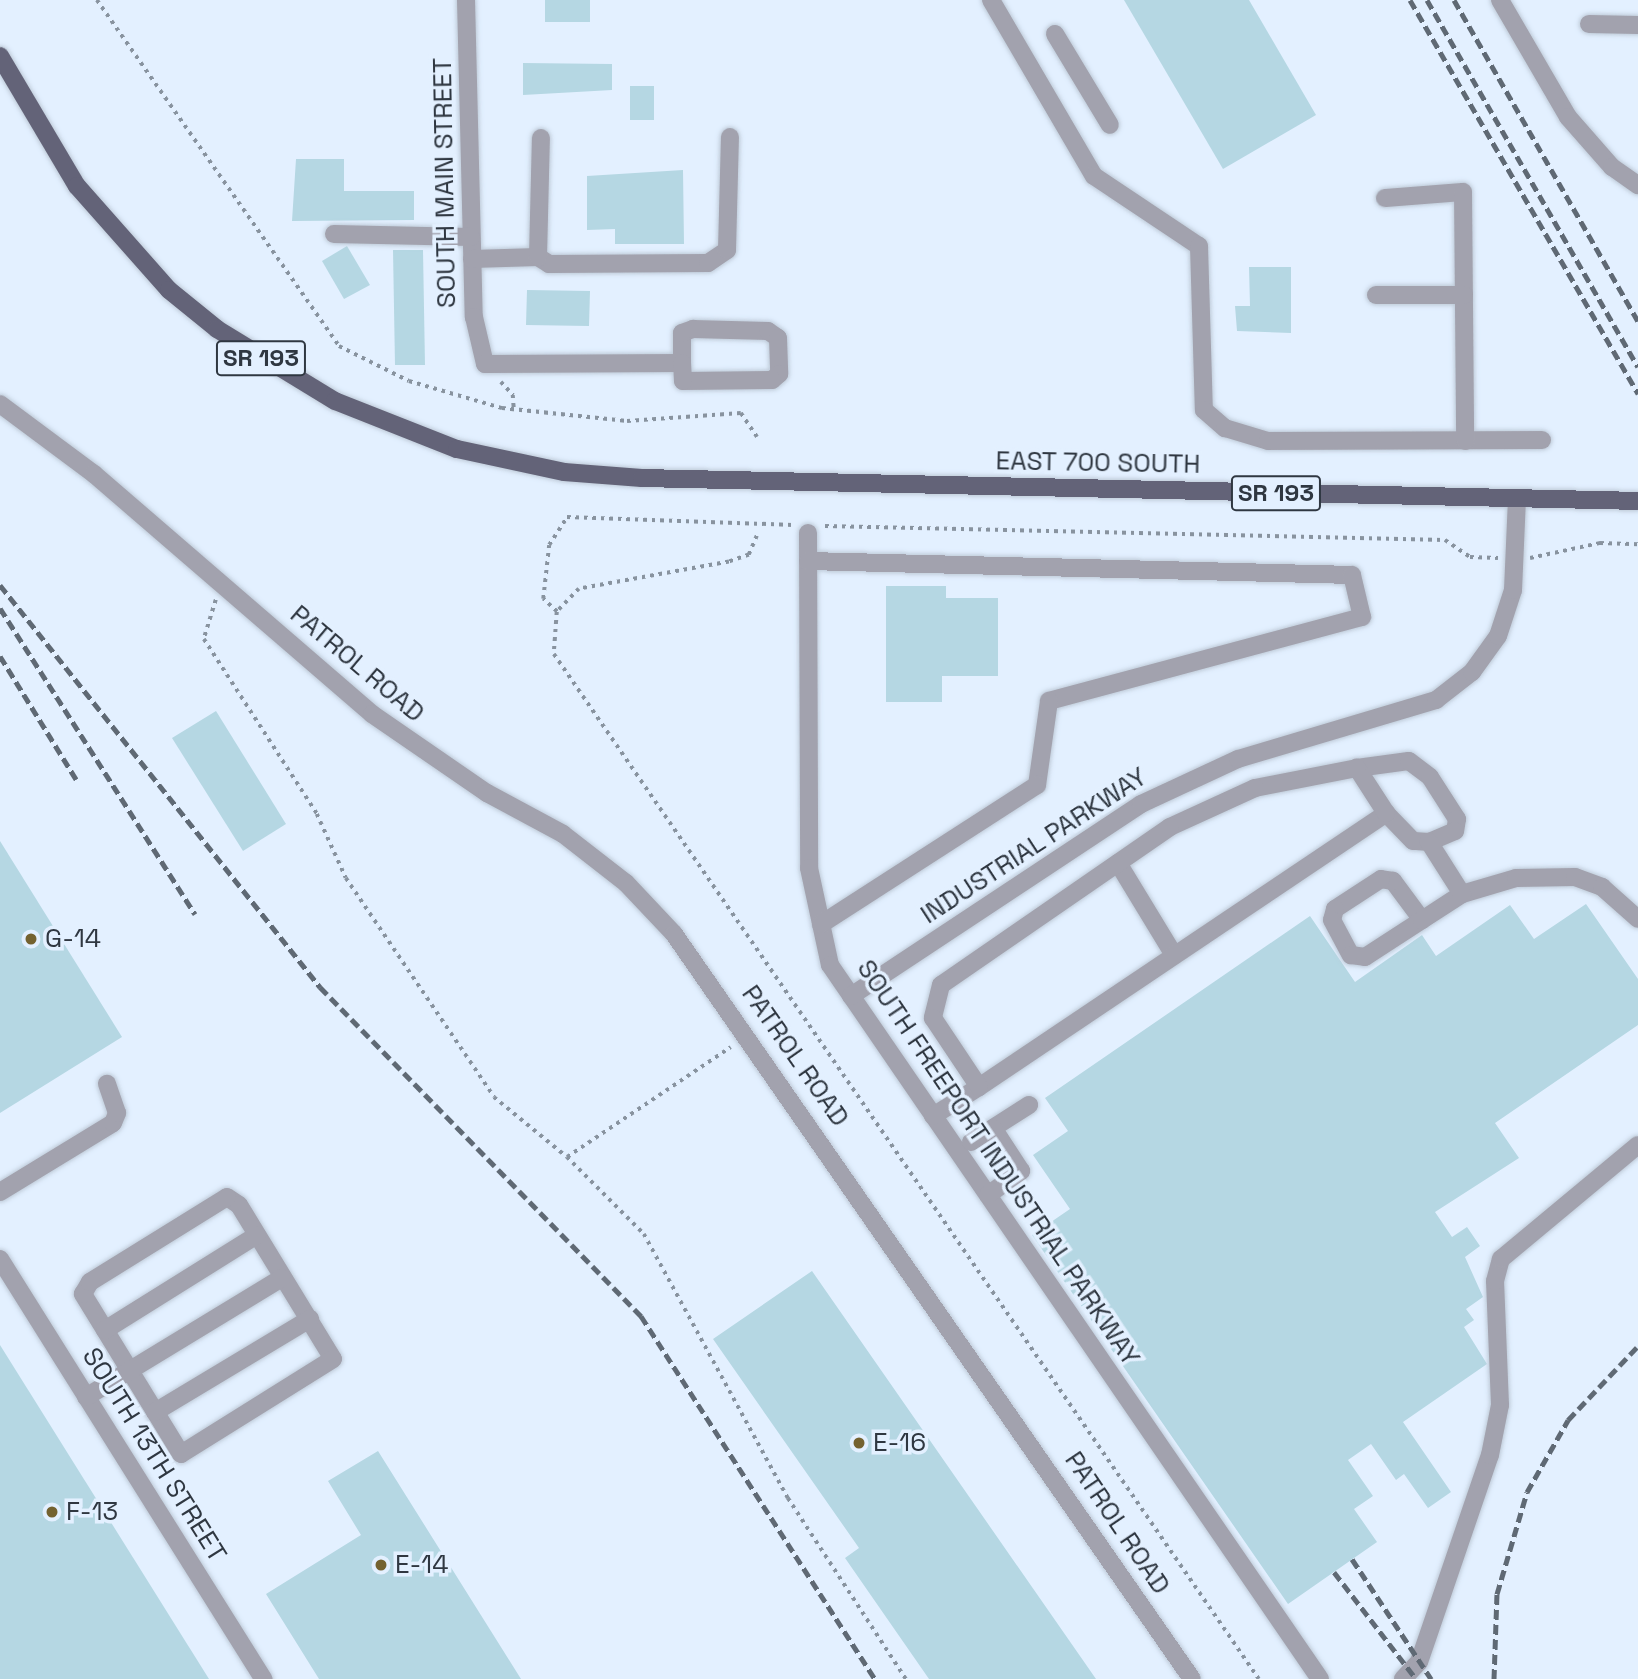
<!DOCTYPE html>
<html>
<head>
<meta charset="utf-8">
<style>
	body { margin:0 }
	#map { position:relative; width:1638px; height:1679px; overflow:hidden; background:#e3f0ff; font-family:"Space Grotesk",sans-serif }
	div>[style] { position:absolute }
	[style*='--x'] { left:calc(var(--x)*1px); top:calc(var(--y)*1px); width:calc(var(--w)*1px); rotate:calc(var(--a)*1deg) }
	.building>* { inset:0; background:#b5d7e3 }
	.path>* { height:3.5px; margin-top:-1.75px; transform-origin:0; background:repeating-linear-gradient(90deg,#88939f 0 3.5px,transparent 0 8.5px) }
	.roads { filter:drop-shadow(0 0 2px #bfcbd9) drop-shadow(0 0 2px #bfcbd9) }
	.minor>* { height:18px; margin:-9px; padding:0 9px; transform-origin:9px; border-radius:9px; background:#a2a2ae }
	.major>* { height:18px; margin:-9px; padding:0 9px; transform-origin:9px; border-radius:9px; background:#636378 }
	.rail>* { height:5px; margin-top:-2.5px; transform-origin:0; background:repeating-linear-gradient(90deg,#5f6974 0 10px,transparent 0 15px) }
	.dots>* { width:19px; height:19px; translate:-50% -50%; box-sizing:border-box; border:4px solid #e3f0ff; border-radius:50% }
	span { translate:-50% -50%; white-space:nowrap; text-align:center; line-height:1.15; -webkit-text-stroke:7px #e3f0ff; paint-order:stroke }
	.shield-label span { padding:2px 5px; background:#e3f0ff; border:2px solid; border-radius:5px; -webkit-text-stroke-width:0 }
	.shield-label { font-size:24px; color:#2f3741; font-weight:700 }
	.street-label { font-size:26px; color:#2f3741 }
	.poi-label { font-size:26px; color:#2f3741 }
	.left { translate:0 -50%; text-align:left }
</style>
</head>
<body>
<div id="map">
	<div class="building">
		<div style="clip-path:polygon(545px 0,590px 0,590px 22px,545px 22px)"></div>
		<div style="clip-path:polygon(1124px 0,1249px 0,1316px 115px,1223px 169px)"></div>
		<div style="clip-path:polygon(523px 63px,612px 64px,612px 90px,523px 95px)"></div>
		<div style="clip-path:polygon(630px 86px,654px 86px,654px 120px,630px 120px)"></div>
		<div style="clip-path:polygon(296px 159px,344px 159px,344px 191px,414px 191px,414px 220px,292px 221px)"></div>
		<div style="clip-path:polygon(683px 170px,684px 244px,615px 244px,615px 229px,587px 230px,587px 176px)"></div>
		<div style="clip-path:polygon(347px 246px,370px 285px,344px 299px,322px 261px)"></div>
		<div style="clip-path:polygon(393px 250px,423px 250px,425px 365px,395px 365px)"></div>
		<div style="clip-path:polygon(1249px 267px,1291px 267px,1291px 333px,1237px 331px,1235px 306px,1250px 306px)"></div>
		<div style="clip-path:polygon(527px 290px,590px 291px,589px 326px,526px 325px)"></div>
		<div style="clip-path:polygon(886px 586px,946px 586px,946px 598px,998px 598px,998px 676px,942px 676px,942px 702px,886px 702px)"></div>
		<div style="clip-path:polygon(216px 711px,286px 824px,243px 851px,172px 738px)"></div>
		<div style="clip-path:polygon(0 841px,122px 1037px,0 1113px)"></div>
		<div style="clip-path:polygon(1586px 904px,1638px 979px,1638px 1025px,1495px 1123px,1519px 1158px,1435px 1212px,1452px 1237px,1467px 1227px,1480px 1246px,1465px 1257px,1483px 1297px,1466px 1309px,1474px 1320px,1464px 1327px,1487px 1364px,1403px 1422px,1451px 1492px,1428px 1508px,1404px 1474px,1396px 1480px,1371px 1444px,1348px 1460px,1373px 1496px,1354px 1509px,1377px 1542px,1288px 1604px,1032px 1235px,1070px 1209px,1033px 1155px,1068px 1131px,1045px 1098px,1310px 916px,1355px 982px,1422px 935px,1436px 956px,1510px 905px,1534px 939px)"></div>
		<div style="clip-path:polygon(812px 1271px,1096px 1679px,929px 1679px,845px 1558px,859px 1548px,713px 1339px)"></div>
		<div style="clip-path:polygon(0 1345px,209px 1679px,0 1679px)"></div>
		<div style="clip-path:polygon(378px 1451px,521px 1679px,319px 1679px,266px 1594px,361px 1535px,328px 1481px)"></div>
	</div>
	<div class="path">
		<div style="--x:97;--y:0;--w:422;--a:55"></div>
		<div style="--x:339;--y:346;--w:78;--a:26.6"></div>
		<div style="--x:409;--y:381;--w:97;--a:16.2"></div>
		<div style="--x:502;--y:408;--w:126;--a:5.9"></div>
		<div style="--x:627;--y:421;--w:114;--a:-4"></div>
		<div style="--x:741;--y:413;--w:29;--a:56"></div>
		<div style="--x:501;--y:382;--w:18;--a:47"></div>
		<div style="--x:513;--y:395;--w:15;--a:86"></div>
		<div style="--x:825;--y:526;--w:620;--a:1.29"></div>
		<div style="--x:1445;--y:540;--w:30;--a:34"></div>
		<div style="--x:1470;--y:557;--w:28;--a:2"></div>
		<div style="--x:757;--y:536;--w:21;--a:113"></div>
		<div style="--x:749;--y:555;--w:21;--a:161"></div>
		<div style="--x:729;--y:562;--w:152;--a:169.8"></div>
		<div style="--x:579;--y:589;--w:32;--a:134"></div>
		<div style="--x:557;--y:612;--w:42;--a:94.1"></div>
		<div style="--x:554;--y:654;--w:1244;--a:55.48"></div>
		<div style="--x:1530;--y:558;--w:72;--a:-12.1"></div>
		<div style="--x:1600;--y:543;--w:38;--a:2"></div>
		<div style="--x:216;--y:600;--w:41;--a:107.1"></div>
		<div style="--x:204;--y:639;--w:208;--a:57.1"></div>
		<div style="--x:317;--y:814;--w:70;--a:65.6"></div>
		<div style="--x:346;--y:878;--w:264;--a:55.9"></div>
		<div style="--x:494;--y:1097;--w:94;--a:39.4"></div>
		<div style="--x:567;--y:1157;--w:109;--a:45"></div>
		<div style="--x:644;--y:1234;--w:301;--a:61.4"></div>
		<div style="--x:788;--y:1498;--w:216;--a:56.9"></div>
		<div style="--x:557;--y:612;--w:19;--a:-137"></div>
		<div style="--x:543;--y:599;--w:54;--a:-83.7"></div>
		<div style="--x:549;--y:545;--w:33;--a:-57"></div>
		<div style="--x:567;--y:517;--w:226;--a:2"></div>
		<div style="--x:567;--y:1157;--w:197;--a:-33.9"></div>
	</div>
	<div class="roads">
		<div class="minor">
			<div style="--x:466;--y:0;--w:317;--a:88.6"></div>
			<div style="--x:474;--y:317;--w:48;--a:76.8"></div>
			<div style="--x:485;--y:364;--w:197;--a:-0.3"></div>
			<div style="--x:682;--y:363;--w:30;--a:-90"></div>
			<div style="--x:682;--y:333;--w:12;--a:-20"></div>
			<div style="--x:693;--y:329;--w:75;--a:1.5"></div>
			<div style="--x:768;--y:331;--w:12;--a:35"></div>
			<div style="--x:778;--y:338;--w:36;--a:88"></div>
			<div style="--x:779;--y:374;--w:9;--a:139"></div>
			<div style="--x:772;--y:380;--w:89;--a:179.4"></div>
			<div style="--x:683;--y:381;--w:18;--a:-93"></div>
			<div style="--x:991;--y:0;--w:204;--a:59.7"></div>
			<div style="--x:1094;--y:176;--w:126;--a:33.7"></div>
			<div style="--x:1199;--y:246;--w:164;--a:88.3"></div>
			<div style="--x:1204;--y:410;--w:28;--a:41"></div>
			<div style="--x:1225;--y:428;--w:45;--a:16.8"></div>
			<div style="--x:1268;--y:441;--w:274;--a:-0.2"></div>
			<div style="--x:1500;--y:0;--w:135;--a:59.8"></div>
			<div style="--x:1568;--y:117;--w:67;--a:48.7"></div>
			<div style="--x:1612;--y:167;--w:32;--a:35"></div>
			<div style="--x:1589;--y:24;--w:49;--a:1.2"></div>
			<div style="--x:1055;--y:34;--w:106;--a:58.9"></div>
			<div style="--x:1385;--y:198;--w:78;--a:-4.4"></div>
			<div style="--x:1463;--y:192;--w:249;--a:89.5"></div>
			<div style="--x:334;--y:234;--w:137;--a:1.3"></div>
			<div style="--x:538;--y:257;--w:13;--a:32"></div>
			<div style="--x:549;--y:264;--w:159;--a:-0.4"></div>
			<div style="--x:708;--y:263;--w:23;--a:-34"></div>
			<div style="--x:727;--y:250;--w:113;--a:-88.5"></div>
			<div style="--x:472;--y:259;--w:66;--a:-1.7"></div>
			<div style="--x:538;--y:257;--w:119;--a:-88.6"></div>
			<div style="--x:1376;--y:295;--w:88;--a:0"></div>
			<div style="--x:0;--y:404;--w:117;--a:36.7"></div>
			<div style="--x:94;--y:474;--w:367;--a:40.8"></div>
			<div style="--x:372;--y:714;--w:140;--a:34.5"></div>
			<div style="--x:487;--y:793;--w:86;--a:28.3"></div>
			<div style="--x:563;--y:834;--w:80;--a:37.9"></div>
			<div style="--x:626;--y:883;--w:70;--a:46.7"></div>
			<div style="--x:674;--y:934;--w:907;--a:55.19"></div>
			<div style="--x:808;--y:533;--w:335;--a:89.8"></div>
			<div style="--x:809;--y:868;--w:99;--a:77.8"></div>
			<div style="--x:830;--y:965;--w:866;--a:55.54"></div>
			<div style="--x:808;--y:561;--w:544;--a:1.47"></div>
			<div style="--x:1352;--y:575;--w:43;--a:76.6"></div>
			<div style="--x:1362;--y:617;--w:324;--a:165"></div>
			<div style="--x:1049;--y:701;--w:85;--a:98.1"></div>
			<div style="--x:1037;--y:785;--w:257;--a:147.2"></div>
			<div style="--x:1357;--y:768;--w:52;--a:-7.7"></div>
			<div style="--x:1409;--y:761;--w:26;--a:37"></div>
			<div style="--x:1430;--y:777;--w:50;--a:57.3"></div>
			<div style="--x:1457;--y:819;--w:12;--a:99"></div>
			<div style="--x:1455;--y:831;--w:28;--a:157"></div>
			<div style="--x:1429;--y:842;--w:16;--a:-176"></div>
			<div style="--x:1413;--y:841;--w:39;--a:-134"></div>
			<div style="--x:1118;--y:863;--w:108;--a:58.7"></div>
			<div style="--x:1462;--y:894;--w:56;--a:-16.5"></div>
			<div style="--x:1516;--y:878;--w:59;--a:-1"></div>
			<div style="--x:1575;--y:877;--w:29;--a:20"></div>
			<div style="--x:1602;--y:887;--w:48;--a:41.6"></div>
			<div style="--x:1422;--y:920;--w:49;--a:-126.6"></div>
			<div style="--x:1393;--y:881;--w:12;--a:-171"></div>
			<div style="--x:1381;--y:879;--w:55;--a:146.9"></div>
			<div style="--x:1335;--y:909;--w:11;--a:105"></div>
			<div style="--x:1332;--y:920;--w:40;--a:62"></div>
			<div style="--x:1351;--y:955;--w:14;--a:8"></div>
			<div style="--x:1365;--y:957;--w:68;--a:-33"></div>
			<div style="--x:1422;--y:920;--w:48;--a:-33"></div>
			<div style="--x:1462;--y:894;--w:62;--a:-122.4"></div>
			<div style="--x:851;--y:996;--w:348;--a:-33.5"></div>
			<div style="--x:1141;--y:804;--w:107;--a:-24.9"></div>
			<div style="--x:1238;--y:759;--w:207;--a:-16.6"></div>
			<div style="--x:1436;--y:700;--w:46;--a:-37.9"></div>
			<div style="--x:1472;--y:672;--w:44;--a:-54.2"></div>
			<div style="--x:1498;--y:636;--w:48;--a:-71.9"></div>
			<div style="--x:1513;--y:590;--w:91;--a:-87.5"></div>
			<div style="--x:933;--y:1116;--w:54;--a:-32.2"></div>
			<div style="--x:979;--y:1087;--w:491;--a:-33.9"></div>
			<div style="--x:1386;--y:813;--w:54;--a:-122.8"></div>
			<div style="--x:1357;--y:768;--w:104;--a:168.9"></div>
			<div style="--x:1255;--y:788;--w:94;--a:155.4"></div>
			<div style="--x:1170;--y:827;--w:278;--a:145.4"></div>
			<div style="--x:941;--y:985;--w:34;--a:104"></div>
			<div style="--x:933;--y:1018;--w:83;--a:56.3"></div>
			<div style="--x:971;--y:1142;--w:69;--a:-32.5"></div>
			<div style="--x:0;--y:1192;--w:132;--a:-31.4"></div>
			<div style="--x:113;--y:1123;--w:11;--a:-68"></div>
			<div style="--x:117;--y:1113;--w:31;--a:-109"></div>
			<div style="--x:988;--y:1195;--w:41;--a:-36"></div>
			<div style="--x:1021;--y:1171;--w:51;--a:-123.1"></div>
			<div style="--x:227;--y:1197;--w:14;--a:34"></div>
			<div style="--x:239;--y:1205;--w:180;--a:58.6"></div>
			<div style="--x:333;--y:1359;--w:179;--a:148"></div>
			<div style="--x:181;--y:1454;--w:188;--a:-121.5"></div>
			<div style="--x:83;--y:1294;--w:14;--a:-60"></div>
			<div style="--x:90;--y:1282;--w:161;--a:-31.8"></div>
			<div style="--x:0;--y:1259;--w:496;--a:57.9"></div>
			<div style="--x:105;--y:1330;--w:179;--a:-32"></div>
			<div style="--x:86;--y:1397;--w:229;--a:-31.3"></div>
			<div style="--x:155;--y:1412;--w:181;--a:-31"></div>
			<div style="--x:1403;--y:1679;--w:23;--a:-47"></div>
			<div style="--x:1419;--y:1662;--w:219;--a:-71.1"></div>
			<div style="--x:1490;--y:1455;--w:51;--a:-78.7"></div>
			<div style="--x:1500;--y:1405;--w:124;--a:-92.3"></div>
			<div style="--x:1495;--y:1281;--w:23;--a:-75"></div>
			<div style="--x:1501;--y:1259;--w:178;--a:-39.8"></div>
		</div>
		<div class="major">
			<div style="--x:0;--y:56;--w:151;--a:59.4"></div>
			<div style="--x:77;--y:186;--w:139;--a:48.5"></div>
			<div style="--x:169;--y:290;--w:62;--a:39.1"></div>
			<div style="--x:217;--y:329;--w:138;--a:31.4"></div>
			<div style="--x:335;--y:401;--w:131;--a:21.5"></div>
			<div style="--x:457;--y:449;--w:109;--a:12.1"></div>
			<div style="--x:564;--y:472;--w:78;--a:4.4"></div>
			<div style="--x:642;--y:478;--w:996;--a:1.32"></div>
		</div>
	</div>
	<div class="rail">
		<div style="--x:1410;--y:0;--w:455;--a:59.9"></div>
		<div style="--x:1427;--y:0;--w:423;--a:60.1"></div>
		<div style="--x:1454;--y:0;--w:370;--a:60.2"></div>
		<div style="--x:0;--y:585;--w:514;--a:51.48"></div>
		<div style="--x:320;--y:987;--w:460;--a:45.7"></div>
		<div style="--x:641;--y:1316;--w:432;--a:57.2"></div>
		<div style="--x:0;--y:608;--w:363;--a:57.5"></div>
		<div style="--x:0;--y:656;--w:145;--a:58.3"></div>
		<div style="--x:1352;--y:1559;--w:144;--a:56.6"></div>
		<div style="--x:1334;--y:1572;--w:135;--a:52.5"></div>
		<div style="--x:1494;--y:1679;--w:85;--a:-88"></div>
		<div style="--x:1497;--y:1594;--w:106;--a:-73.6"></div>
		<div style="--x:1527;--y:1492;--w:83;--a:-60.3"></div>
		<div style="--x:1568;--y:1420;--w:102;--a:-46.6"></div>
	</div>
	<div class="dots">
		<div style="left:31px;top:939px;background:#746230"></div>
		<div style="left:859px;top:1443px;background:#746230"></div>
		<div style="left:52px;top:1512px;background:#746230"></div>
		<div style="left:381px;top:1565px;background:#746230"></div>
	</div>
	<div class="shield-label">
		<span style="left:261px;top:358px">SR 193</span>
		<span style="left:1276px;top:493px">SR 193</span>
	</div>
	<div class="street-label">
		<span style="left:445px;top:183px;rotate:-91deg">SOUTH MAIN STREET</span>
		<span style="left:1098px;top:463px;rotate:1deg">EAST 700 SOUTH</span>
		<span style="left:357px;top:664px;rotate:40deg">PATROL ROAD</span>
		<span style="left:1034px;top:846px;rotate:-33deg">INDUSTRIAL PARKWAY</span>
		<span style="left:795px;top:1056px;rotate:55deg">PATROL ROAD</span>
		<span style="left:998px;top:1163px;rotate:56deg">SOUTH FREEPORT INDUSTRIAL PARKWAY</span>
		<span style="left:154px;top:1455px;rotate:58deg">SOUTH 13TH STREET</span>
		<span style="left:1117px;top:1523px;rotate:56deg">PATROL ROAD</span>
	</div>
	<div class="poi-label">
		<span class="left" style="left:45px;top:939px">G-14</span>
		<span class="left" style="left:873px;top:1443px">E-16</span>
		<span class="left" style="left:66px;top:1512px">F-13</span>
		<span class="left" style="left:395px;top:1565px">E-14</span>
	</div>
</div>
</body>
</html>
